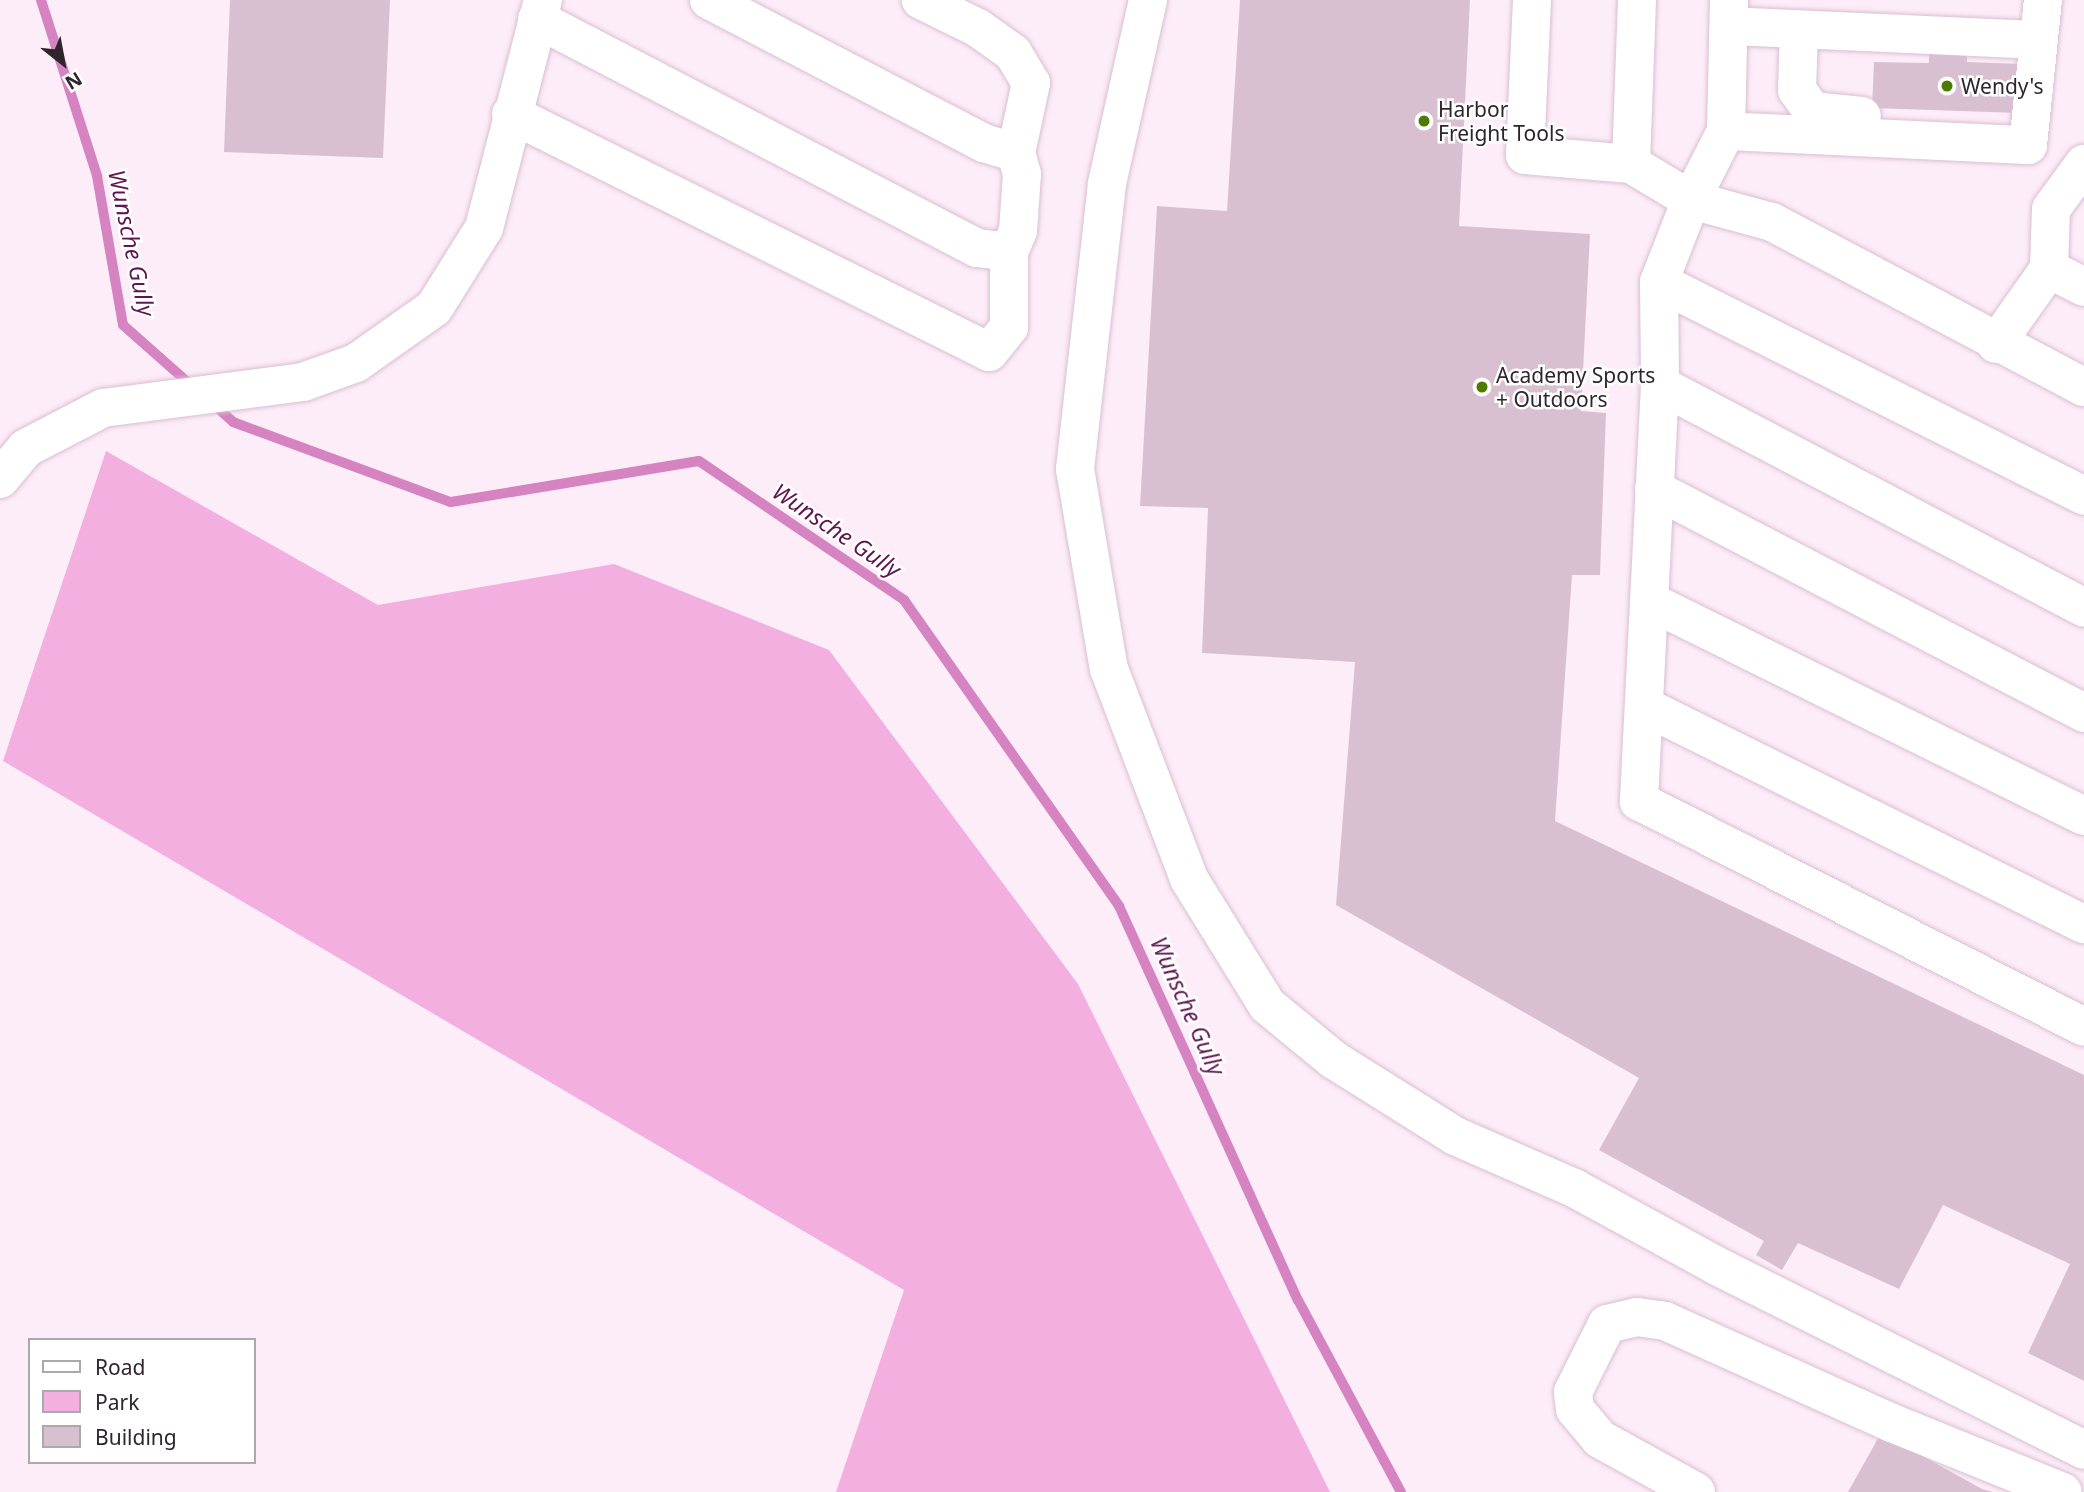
<!DOCTYPE html>
<html>
<head>
<meta charset="utf-8">
<style>
	body { margin:0 }
	#map { position:relative; width:2084px; height:1492px; overflow:hidden; background:#fdedf8; font-family:"Noto Sans",sans-serif }
	div>[style] { position:absolute }
	[style*='--x'] { left:calc(var(--x)*1px); top:calc(var(--y)*1px); width:calc(var(--w)*1px); rotate:calc(var(--a)*1deg) }
	.green>* { inset:0; background:#f2afe0 }
	.stream>* { height:10px; margin:-5px; padding:0 5px; transform-origin:5px; border-radius:5px; background:#d683c1 }
	.building>* { inset:0; background:#d9c0d1 }
	.roads { filter:drop-shadow(0 0 2px #d9bfd1) drop-shadow(0 0 2px #d9bfd1) }
	.minor>* { height:38px; margin:-19px; padding:0 19px; transform-origin:19px; border-radius:19px; background:#fff }
	.dots>* { width:19px; height:19px; translate:-50% -50%; box-sizing:border-box; border:4px solid #fff; border-radius:50% }
	span { translate:-50% -50%; white-space:nowrap; text-align:center; line-height:1.15; -webkit-text-stroke:5px #fff; paint-order:stroke }
	.poi-label { font-size:21px; color:#2f252c }
	.left { translate:0 -50%; text-align:left }
	.water-label { font-size:23px; color:#5f1551; font-style:italic }
	.legend { position:absolute; left:28px; top:1338px; width:228px; height:126px; box-sizing:border-box; background:#fff; border:2px solid #aca8ab; margin:0; padding:9px 12px; list-style:none; font-size:21px; color:#2f252c }
	.legend li { display:flex; align-items:center; gap:14px; height:35px }
	.legend b { width:35px; border:2px solid #aca8ab }
	.north { position:absolute; left:28px; top:28px; width:70px; height:70px; -webkit-text-stroke:5px #fff; paint-order:stroke; rotate:149deg; font-size:19px; font-weight:700; line-height:28px; text-align:center; color:#2f252c }
	.north::after { content:''; display:block; margin:auto; width:24px; height:32px; background:#2f252c; clip-path:polygon(50% 0,100% 100%,50% 72%,0 100%) }
</style>
</head>
<body>
<div id="map">
	<div class="green">
		<div style="clip-path:polygon(106px 451px,378px 605px,614px 564px,829px 650px,1078px 984px,1330px 1492px,836px 1492px,904px 1290px,3px 761px)"></div>
	</div>
	<div class="stream">
		<div style="--x:41;--y:0;--w:185;--a:72.3"></div>
		<div style="--x:97;--y:176;--w:151;--a:80.1"></div>
		<div style="--x:123;--y:325;--w:94;--a:41.5"></div>
		<div style="--x:211;--y:402;--w:30;--a:42"></div>
		<div style="--x:233;--y:422;--w:232;--a:20.2"></div>
		<div style="--x:451;--y:502;--w:251;--a:-9.4"></div>
		<div style="--x:699;--y:461;--w:248;--a:34.1"></div>
		<div style="--x:904;--y:600;--w:374;--a:54.9"></div>
		<div style="--x:1119;--y:906;--w:433;--a:65.6"></div>
		<div style="--x:1298;--y:1300;--w:218;--a:61.8"></div>
	</div>
	<div class="building">
		<div style="clip-path:polygon(230px 0,390px 0,383px 158px,224px 152px)"></div>
		<div style="clip-path:polygon(1240px 0,1470px 0,1459px 226px,1590px 234px,1581px 411px,1606px 413px,1600px 575px,1572px 575px,1555px 821px,2084px 1075px,2084px 1381px,2028px 1353px,2070px 1264px,1943px 1205px,1899px 1289px,1798px 1243px,1782px 1270px,1756px 1255px,1764px 1241px,1599px 1150px,1639px 1078px,1336px 905px,1355px 662px,1202px 653px,1208px 508px,1140px 506px,1157px 206px,1227px 211px)"></div>
		<div style="clip-path:polygon(1929px 52px,1967px 53px,1967px 62px,2021px 64px,2019px 113px,1872px 108px,1874px 62px,1929px 63px)"></div>
		<div style="clip-path:polygon(1881px 1433px,1982px 1489px,1993px 1492px,1848px 1492px)"></div>
	</div>
	<div class="roads">
		<div class="minor">
			<div style="--x:709;--y:0;--w:310;--a:27.5"></div>
			<div style="--x:984;--y:143;--w:34;--a:17"></div>
			<div style="--x:1148;--y:0;--w:189;--a:102.6"></div>
			<div style="--x:1107;--y:184;--w:287;--a:96.4"></div>
			<div style="--x:1075;--y:469;--w:203;--a:80.4"></div>
			<div style="--x:1109;--y:669;--w:225;--a:69.1"></div>
			<div style="--x:1189;--y:879;--w:148;--a:58.2"></div>
			<div style="--x:1267;--y:1005;--w:87;--a:39.4"></div>
			<div style="--x:1334;--y:1060;--w:143;--a:32.1"></div>
			<div style="--x:1455;--y:1136;--w:130;--a:23.6"></div>
			<div style="--x:1574;--y:1188;--w:161;--a:28.6"></div>
			<div style="--x:1715;--y:1265;--w:413;--a:26.6"></div>
			<div style="--x:1532;--y:0;--w:155;--a:92.6"></div>
			<div style="--x:1525;--y:155;--w:106;--a:4.9"></div>
			<div style="--x:1631;--y:164;--w:70;--a:31"></div>
			<div style="--x:1691;--y:200;--w:84;--a:15.2"></div>
			<div style="--x:1772;--y:222;--w:353;--a:27.9"></div>
			<div style="--x:1729;--y:0;--w:131;--a:91.3"></div>
			<div style="--x:1726;--y:131;--w:77;--a:116.9"></div>
			<div style="--x:1691;--y:200;--w:88;--a:111.3"></div>
			<div style="--x:1659;--y:282;--w:103;--a:89.4"></div>
			<div style="--x:1660;--y:385;--w:417;--a:92.9"></div>
			<div style="--x:1639;--y:801;--w:499;--a:26.9"></div>
			<div style="--x:537;--y:19;--w:496;--a:27.5"></div>
			<div style="--x:977;--y:248;--w:32;--a:7"></div>
			<div style="--x:1729;--y:26;--w:309;--a:2.6"></div>
			<div style="--x:1799;--y:32;--w:58;--a:92"></div>
			<div style="--x:1797;--y:90;--w:26;--a:54"></div>
			<div style="--x:1812;--y:111;--w:50;--a:5.7"></div>
			<div style="--x:511;--y:114;--w:534;--a:26.47"></div>
			<div style="--x:989;--y:352;--w:32;--a:-51"></div>
			<div style="--x:1009;--y:327;--w:75;--a:-90"></div>
			<div style="--x:1009;--y:252;--w:23;--a:-67"></div>
			<div style="--x:1018;--y:231;--w:57;--a:-86"></div>
			<div style="--x:1022;--y:174;--w:22;--a:-106"></div>
			<div style="--x:1016;--y:153;--w:72;--a:-77.9"></div>
			<div style="--x:1031;--y:83;--w:35;--a:-121"></div>
			<div style="--x:1013;--y:53;--w:43;--a:-144.5"></div>
			<div style="--x:978;--y:28;--w:64;--a:-153.8"></div>
			<div style="--x:1726;--y:131;--w:302;--a:2.7"></div>
			<div style="--x:2028;--y:145;--w:146;--a:-84.1"></div>
			<div style="--x:1631;--y:164;--w:164;--a:-87.9"></div>
			<div style="--x:2049;--y:269;--w:39;--a:27"></div>
			<div style="--x:1659;--y:282;--w:476;--a:26.7"></div>
			<div style="--x:1996;--y:344;--w:92;--a:-54.8"></div>
			<div style="--x:2049;--y:269;--w:60;--a:-88.1"></div>
			<div style="--x:2051;--y:209;--w:56;--a:-53.7"></div>
			<div style="--x:1660;--y:385;--w:479;--a:27.7"></div>
			<div style="--x:0;--y:479;--w:40;--a:-50"></div>
			<div style="--x:26;--y:448;--w:87;--a:-27.5"></div>
			<div style="--x:103;--y:408;--w:202;--a:-7.4"></div>
			<div style="--x:303;--y:382;--w:56;--a:-19.7"></div>
			<div style="--x:356;--y:363;--w:95;--a:-35.2"></div>
			<div style="--x:434;--y:308;--w:94;--a:-58"></div>
			<div style="--x:484;--y:228;--w:236;--a:-75.5"></div>
			<div style="--x:1654;--y:489;--w:485;--a:27.5"></div>
			<div style="--x:1649;--y:601;--w:485;--a:26.3"></div>
			<div style="--x:1644;--y:706;--w:491;--a:26.4"></div>
			<div style="--x:1696;--y:1492;--w:110;--a:-151.1"></div>
			<div style="--x:1600;--y:1439;--w:39;--a:-130"></div>
			<div style="--x:1575;--y:1409;--w:17;--a:-97"></div>
			<div style="--x:1573;--y:1392;--w:76;--a:-63.4"></div>
			<div style="--x:1607;--y:1324;--w:31;--a:-13"></div>
			<div style="--x:1637;--y:1317;--w:28;--a:8"></div>
			<div style="--x:1665;--y:1321;--w:249;--a:24.2"></div>
			<div style="--x:1892;--y:1423;--w:184;--a:22"></div>
		</div>
	</div>
	<div class="dots">
		<div style="left:1947px;top:86px;background:#4d7b00"></div>
		<div style="left:1424px;top:121px;background:#4d7b00"></div>
		<div style="left:1482px;top:387px;background:#4d7b00"></div>
	</div>
	<div class="poi-label">
		<span class="left" style="left:1961px;top:86px">Wendy's</span>
		<span class="left" style="left:1438px;top:121px">Harbor<br>Freight Tools</span>
		<span class="left" style="left:1496px;top:387px">Academy Sports<br>+ Outdoors</span>
	</div>
	<div class="water-label">
		<span style="left:132px;top:243px;rotate:78deg">Wunsche Gully</span>
		<span style="left:837px;top:530px;rotate:34deg">Wunsche Gully</span>
		<span style="left:1188px;top:1006px;rotate:66deg">Wunsche Gully</span>
	</div>
	<ul class="legend">
	<li><b style="height:9px;background:#fff"></b>Road</li>
	<li><b style="height:19px;background:#f2afe0"></b>Park</li>
	<li><b style="height:19px;background:#d9c0d1"></b>Building</li>
	</ul>
	<div class="north">N</div>
</div>
</body>
</html>
